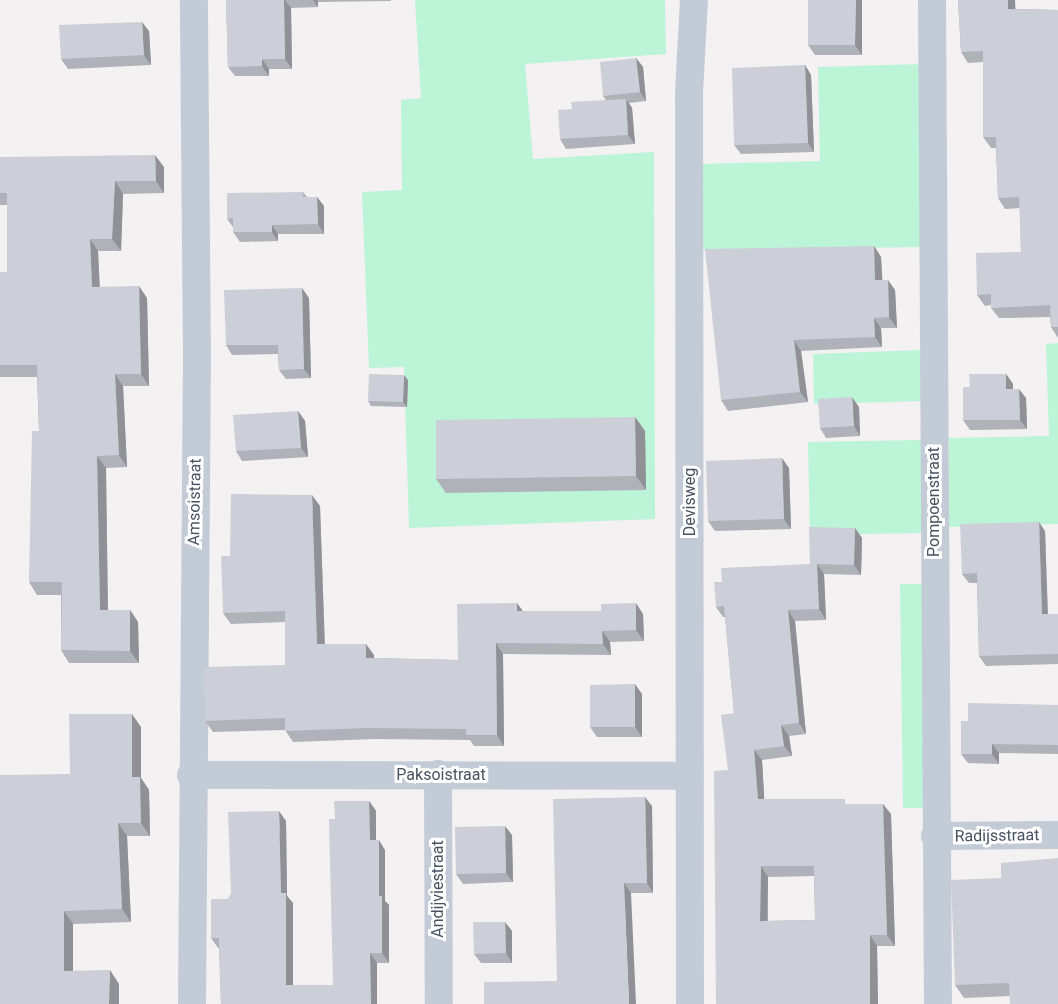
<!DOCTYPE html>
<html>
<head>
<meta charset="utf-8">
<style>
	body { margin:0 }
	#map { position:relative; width:1058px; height:1004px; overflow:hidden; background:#f3f1f1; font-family:Roboto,sans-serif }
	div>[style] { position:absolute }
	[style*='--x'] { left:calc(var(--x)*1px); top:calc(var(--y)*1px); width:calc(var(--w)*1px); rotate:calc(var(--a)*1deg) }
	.green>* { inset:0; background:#bcf4d7 }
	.street>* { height:28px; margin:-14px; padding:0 14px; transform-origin:14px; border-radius:14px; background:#c3cbd7 }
	.wall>* { inset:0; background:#afb2b9 }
	.shaded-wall>* { inset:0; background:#8f9196 }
	.building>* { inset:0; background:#cccfd7 }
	span { translate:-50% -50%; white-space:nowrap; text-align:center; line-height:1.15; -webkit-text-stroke:6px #fff; paint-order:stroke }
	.street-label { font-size:16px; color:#475261 }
</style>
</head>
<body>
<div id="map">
	<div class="green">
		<div style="clip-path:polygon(415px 0,665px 0,666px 54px,525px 64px,533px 159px,654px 152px,655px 519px,409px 528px,404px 367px,369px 368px,362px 192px,402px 190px,401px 100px,421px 98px)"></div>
		<div style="clip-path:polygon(921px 64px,924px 247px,697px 250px,697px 164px,820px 161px,818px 67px)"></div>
		<div style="clip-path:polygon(1058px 343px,1058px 524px,949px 527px,949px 438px,1049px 436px,1046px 344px)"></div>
		<div style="clip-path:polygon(921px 350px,923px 401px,814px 404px,813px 354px)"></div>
		<div style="clip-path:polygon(921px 440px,923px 533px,810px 535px,808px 442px)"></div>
		<div style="clip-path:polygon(900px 584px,922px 584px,924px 808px,903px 808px)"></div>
	</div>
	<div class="street">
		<div style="--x:932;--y:0;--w:1004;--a:89.66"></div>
		<div style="--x:438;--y:774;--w:230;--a:89.8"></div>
		<div style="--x:191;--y:775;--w:499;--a:0.1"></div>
		<div style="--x:935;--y:836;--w:123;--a:-0.5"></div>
		<div style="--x:192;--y:1004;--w:645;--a:-89.56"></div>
		<div style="--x:197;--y:359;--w:359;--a:-90.5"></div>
		<div style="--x:690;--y:1004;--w:910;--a:-90.06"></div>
		<div style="--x:689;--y:94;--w:94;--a:-87"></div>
	</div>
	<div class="wall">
		<div style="clip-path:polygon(226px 0,391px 0,391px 1px,318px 2px,318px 7px,291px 8px,292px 69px,269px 69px,269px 76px,235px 76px,228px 67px)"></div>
		<div style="clip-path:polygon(808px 0,862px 0,862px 55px,815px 55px,808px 45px)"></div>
		<div style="clip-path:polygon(958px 0,1015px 0,1015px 9px,1058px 10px,1058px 338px,1051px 327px,1050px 317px,999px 318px,991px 308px,991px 305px,985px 306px,977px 295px,1021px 252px,1020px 208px,1005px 209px,998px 198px,996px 148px,991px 148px,983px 137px,983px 62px,968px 63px,961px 52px)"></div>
		<div style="clip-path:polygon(149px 31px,151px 65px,68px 69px,61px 59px)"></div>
		<div style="clip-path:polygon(636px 58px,643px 67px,646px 101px,629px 103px,632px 108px,635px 144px,566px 149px,560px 139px,572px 109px,606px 100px,603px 96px)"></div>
		<div style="clip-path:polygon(805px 65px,811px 75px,814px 152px,741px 154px,734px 145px)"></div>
		<div style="clip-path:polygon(0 157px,164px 167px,164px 193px,123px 194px,121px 251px,98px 251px,100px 287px,147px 298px,149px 386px,123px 386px,127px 467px,106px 468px,108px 610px,130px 610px,138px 622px,139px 663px,69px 663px,61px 650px,61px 595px,37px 595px,29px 582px,39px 431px,37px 377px,0 377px,0 272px,7px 272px,7px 205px,0 205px)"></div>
		<div style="clip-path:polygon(303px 192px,307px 197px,317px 197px,324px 206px,324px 234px,278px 234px,278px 241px,240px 242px,233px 232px,233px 227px,227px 219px)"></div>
		<div style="clip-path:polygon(874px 246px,881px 257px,882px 280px,895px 290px,897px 328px,881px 328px,882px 347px,801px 351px,808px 402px,728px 411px,721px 400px)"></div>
		<div style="clip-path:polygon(309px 298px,311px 378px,286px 379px,279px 370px,278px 354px,232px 355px,226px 345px)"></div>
		<div style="clip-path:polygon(1006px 374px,1013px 384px,1013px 389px,1026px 398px,1027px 429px,970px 430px,963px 420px,970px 387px)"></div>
		<div style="clip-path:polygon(408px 380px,407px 407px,371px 406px,368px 401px)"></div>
		<div style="clip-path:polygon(859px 407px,860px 436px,826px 438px,820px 428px)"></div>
		<div style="clip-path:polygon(298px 411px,305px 421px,308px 457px,242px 461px,236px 451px)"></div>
		<div style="clip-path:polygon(635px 417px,645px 431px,646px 490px,446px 493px,436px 479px)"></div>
		<div style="clip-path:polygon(789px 468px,791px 529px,715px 531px,708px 521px)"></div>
		<div style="clip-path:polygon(320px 506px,325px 644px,374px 655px,374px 658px,458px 660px,517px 603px,522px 611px,643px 614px,644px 641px,610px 642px,611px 655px,503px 654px,504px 746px,474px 746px,470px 740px,375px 739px,293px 742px,285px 730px,213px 732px,205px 721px,285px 665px,285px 622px,231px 624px,223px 613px,230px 556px)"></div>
		<div style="clip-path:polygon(evenodd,855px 528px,862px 538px,861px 575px,824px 574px,826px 620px,795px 621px,806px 734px,789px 736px,792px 756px,762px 760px,764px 799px,849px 804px,891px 814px,895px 946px,877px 946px,878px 1004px,716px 1004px,728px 770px,734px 713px,725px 617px,723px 617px,716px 607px,722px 582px,810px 564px,855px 528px,814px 876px,815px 920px,768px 921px,768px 877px,814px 876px)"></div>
		<div style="clip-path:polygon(1045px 531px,1048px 614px,1058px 614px,1058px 664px,986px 666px,979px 656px,977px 583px,969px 583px,962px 574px)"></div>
		<div style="clip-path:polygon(642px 694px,642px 737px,597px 737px,590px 727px)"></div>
		<div style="clip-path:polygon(1058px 705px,1058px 754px,999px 753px,999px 764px,968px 763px,961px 754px,968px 721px)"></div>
		<div style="clip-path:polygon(141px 727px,141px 778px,149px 790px,150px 836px,127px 836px,131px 922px,73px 924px,73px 971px,119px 984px,119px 1004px,0 1004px,70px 774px)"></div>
		<div style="clip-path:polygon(369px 801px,376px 811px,376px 840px,385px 850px,385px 901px,389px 905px,389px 963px,377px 963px,377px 1004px,221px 1004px,219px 948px,218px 948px,211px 938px,286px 821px,287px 896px,293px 903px,293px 985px,333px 985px,335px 819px)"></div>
		<div style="clip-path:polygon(652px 806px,653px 893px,631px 893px,557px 981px)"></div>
		<div style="clip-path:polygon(512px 835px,513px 882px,463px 884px,456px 874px)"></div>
		<div style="clip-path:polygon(1058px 858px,1010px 996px,964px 998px,955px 985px,1001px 878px)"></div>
		<div style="clip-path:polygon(512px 931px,512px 963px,481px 963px,474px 954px)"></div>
	</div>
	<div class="shaded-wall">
		<div style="clip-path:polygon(284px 0,285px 0,291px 8px,292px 69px,285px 59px)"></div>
		<div style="clip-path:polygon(313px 0,317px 0,318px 2px,318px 7px)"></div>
		<div style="clip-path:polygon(856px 0,862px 0,862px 55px,855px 45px)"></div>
		<div style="clip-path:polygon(1008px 0,1015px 0,1016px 20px,1008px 9px)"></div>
		<div style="clip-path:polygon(142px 22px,149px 31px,151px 65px,144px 55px)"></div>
		<div style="clip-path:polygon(636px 58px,643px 67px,646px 101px,640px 92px)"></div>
		<div style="clip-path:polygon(262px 59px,269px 69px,269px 76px,262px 66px)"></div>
		<div style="clip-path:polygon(805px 65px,811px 75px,814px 152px,808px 143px)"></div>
		<div style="clip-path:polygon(626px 99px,632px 108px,635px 144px,628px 135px)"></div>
		<div style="clip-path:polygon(155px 155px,164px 167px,164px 193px,156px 181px)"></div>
		<div style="clip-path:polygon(115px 181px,123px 194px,121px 251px,112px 239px)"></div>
		<div style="clip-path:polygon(317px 197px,324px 206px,324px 234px,318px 224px)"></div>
		<div style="clip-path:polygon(272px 225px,278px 234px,278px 241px,272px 232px)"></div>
		<div style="clip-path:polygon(90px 239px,98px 251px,100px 299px,92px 287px)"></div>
		<div style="clip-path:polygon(874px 246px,881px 257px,883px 291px,875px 280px)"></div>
		<div style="clip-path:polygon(888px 280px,895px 290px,897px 328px,889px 317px)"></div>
		<div style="clip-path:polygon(139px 286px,147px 298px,149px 386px,141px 374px)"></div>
		<div style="clip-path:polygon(302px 288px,309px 298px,311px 378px,304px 369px)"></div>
		<div style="clip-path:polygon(874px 318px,881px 328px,882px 347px,875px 337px)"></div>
		<div style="clip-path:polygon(794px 340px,801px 351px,808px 402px,800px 392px)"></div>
		<div style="clip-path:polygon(115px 374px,123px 386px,127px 467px,119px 455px)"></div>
		<div style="clip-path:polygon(1006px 374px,1013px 384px,1013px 398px,1006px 389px)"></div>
		<div style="clip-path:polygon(404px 375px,408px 380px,407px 407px,403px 402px)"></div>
		<div style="clip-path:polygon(1019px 389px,1026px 398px,1027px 429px,1020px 420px)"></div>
		<div style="clip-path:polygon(852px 397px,859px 407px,860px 436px,854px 426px)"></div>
		<div style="clip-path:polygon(298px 411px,305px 421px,308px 457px,301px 448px)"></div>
		<div style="clip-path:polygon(635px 417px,645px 431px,646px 490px,636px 476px)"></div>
		<div style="clip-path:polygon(97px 456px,106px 468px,108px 622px,100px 610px)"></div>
		<div style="clip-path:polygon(782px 458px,789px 468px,791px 529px,784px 519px)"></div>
		<div style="clip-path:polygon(312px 495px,320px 506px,325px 655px,317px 644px)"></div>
		<div style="clip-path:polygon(1039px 522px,1045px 531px,1048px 624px,1042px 614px)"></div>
		<div style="clip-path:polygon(855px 528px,862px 538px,861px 575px,854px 565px)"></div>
		<div style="clip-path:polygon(817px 564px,824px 574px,826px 620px,819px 609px)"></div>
		<div style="clip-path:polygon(517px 603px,525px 614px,517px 611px)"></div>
		<div style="clip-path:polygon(636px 603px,643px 614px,644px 641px,636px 630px)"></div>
		<div style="clip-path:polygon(130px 610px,138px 622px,139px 663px,130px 651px)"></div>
		<div style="clip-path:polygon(788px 610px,795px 621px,806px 734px,799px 723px)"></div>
		<div style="clip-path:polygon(602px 631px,610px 642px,611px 655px,603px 644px)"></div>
		<div style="clip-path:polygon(496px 643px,503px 654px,504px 746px,497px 735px)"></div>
		<div style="clip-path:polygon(366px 644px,374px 655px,374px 669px,366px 658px)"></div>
		<div style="clip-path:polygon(635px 684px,642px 694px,642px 737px,635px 727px)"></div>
		<div style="clip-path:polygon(132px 714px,141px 727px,141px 778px,149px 790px,150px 836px,141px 823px,132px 777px)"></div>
		<div style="clip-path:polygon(781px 725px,789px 736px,792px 756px,784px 746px)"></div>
		<div style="clip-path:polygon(992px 744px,999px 753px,999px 764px,992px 754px)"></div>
		<div style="clip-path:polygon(754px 750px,762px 760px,765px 810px,758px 799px)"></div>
		<div style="clip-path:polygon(645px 797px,652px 806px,653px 893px,647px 883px)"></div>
		<div style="clip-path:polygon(369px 801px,376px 811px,376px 850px,370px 840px)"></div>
		<div style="clip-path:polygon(883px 804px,891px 814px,895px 946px,887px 935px)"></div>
		<div style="clip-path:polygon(279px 811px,286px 821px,287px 896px,293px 903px,293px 995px,286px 985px,281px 893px)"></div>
		<div style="clip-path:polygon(118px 823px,127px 836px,131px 922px,122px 909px)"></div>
		<div style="clip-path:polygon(505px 826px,512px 835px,513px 882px,506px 873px)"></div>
		<div style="clip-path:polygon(379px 840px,385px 850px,385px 901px,389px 905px,389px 963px,382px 953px,379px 896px)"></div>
		<div style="clip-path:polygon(761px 866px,768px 877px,767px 931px,760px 921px)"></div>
		<div style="clip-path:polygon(624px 883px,631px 893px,636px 1004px,629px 1004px)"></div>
		<div style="clip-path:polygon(64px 911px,73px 924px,73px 984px,64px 971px)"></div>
		<div style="clip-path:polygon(505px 922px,512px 931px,512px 963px,506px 953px)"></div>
		<div style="clip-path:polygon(870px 935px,877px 946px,878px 1004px,870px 1004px)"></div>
		<div style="clip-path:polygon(370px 953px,377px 963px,377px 1004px,371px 1004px)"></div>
		<div style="clip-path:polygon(110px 970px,119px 984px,119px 1004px,109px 1004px)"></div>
	</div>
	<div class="building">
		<div style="clip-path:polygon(226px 0,284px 0,285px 59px,262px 59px,262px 66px,228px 67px)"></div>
		<div style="clip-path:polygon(808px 0,856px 0,855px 45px,808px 45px)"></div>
		<div style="clip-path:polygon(958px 0,1008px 0,1008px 9px,1058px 10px,1058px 327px,1051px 327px,1050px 305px,991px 308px,991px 294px,977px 295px,976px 253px,1021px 252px,1019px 197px,998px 198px,996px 137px,983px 137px,983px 51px,961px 52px)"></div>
		<div style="clip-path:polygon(142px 22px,144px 55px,61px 59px,59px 25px)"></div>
		<div style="clip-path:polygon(636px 58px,640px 92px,603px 96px,600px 62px)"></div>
		<div style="clip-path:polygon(805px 65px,808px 143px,734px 145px,732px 68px)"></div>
		<div style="clip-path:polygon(626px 99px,628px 135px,560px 139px,558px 110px,572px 109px,571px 102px)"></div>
		<div style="clip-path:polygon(155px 155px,156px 181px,115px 181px,112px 239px,90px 239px,92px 287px,139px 286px,141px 374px,115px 374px,119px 455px,97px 456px,100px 610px,130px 610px,130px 651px,61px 650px,62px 582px,29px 582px,32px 431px,39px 431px,37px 365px,0 365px,0 272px,7px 272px,7px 193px,0 193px,0 157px)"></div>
		<div style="clip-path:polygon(303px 192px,303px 197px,317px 197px,318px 224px,272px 225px,272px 232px,233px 232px,233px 218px,227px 219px,227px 193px)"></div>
		<div style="clip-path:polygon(874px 246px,875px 280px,888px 280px,889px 317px,874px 318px,875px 337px,794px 340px,800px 392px,721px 400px,705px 249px)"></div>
		<div style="clip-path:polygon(302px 288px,304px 369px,279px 370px,278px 345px,226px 345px,224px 290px)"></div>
		<div style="clip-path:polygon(369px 374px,404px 375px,403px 402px,368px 401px)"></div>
		<div style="clip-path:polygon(969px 374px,1006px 374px,1006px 389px,1019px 389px,1020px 420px,963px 420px,963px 387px,970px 387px)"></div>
		<div style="clip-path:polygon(852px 397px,854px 426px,820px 428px,818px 399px)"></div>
		<div style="clip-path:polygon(298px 411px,301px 448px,236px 451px,233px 415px)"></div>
		<div style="clip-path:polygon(635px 417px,636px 476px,436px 479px,436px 420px)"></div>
		<div style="clip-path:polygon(782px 458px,784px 519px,708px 521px,706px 461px)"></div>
		<div style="clip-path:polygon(231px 494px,312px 495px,317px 644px,366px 644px,366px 658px,458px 660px,457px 604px,517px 603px,517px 611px,601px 611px,601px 604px,636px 603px,636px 630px,602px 631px,603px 644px,496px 643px,497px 735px,466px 735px,466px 729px,367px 728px,285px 731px,285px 718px,205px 721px,204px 667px,285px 665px,285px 611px,223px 613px,221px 556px,230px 556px)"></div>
		<div style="clip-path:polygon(1039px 522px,1042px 614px,1058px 614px,1058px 654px,979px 656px,977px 573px,962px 574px,960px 524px)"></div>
		<div style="clip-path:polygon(evenodd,809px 527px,855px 528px,854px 565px,817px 564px,819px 609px,788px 610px,799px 723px,781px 725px,784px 746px,754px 750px,758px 799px,845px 799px,845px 804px,883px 804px,887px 935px,870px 935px,870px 1004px,716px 1004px,714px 771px,728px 770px,721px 715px,734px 713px,724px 606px,716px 607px,714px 582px,722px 582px,721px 568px,810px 564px,809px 527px,761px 866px,814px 866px,815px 920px,760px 921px,761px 866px)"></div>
		<div style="clip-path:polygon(635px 684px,635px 727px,590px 727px,590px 685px)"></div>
		<div style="clip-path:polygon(968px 703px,1058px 705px,1058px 745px,992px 744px,992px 754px,961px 754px,961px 721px,968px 721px)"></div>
		<div style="clip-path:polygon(69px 714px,132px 714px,132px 777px,140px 777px,141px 823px,118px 823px,122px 909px,64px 911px,64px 971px,110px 970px,109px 1004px,0 1004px,0 775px,70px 774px)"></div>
		<div style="clip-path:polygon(645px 797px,647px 883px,624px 883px,629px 1004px,484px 1004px,484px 982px,557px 981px,553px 799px)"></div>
		<div style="clip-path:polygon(334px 801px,369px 801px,370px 840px,379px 840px,379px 896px,382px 896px,382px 953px,370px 953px,371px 1004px,221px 1004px,219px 938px,211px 938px,211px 899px,228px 899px,231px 893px,228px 812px,279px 811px,281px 893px,286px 893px,286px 985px,333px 985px,329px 819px,335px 819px)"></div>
		<div style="clip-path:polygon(505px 826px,506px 873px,456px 874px,455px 827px)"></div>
		<div style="clip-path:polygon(1058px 858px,1058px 1004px,1010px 1004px,1009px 983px,955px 985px,951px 880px,1001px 878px,1001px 863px)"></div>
		<div style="clip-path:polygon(473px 922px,505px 922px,506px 953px,474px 954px)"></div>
	</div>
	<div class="street-label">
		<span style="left:195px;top:502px;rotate:-89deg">Amsoistraat</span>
		<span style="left:690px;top:502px;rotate:-90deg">Devisweg</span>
		<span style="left:934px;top:502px;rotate:-90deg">Pompoenstraat</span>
		<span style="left:441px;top:775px">Paksoistraat</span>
		<span style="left:997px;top:836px;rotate:-1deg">Radijsstraat</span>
		<span style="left:438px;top:889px;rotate:-90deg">Andijviestraat</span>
	</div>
</div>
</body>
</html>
